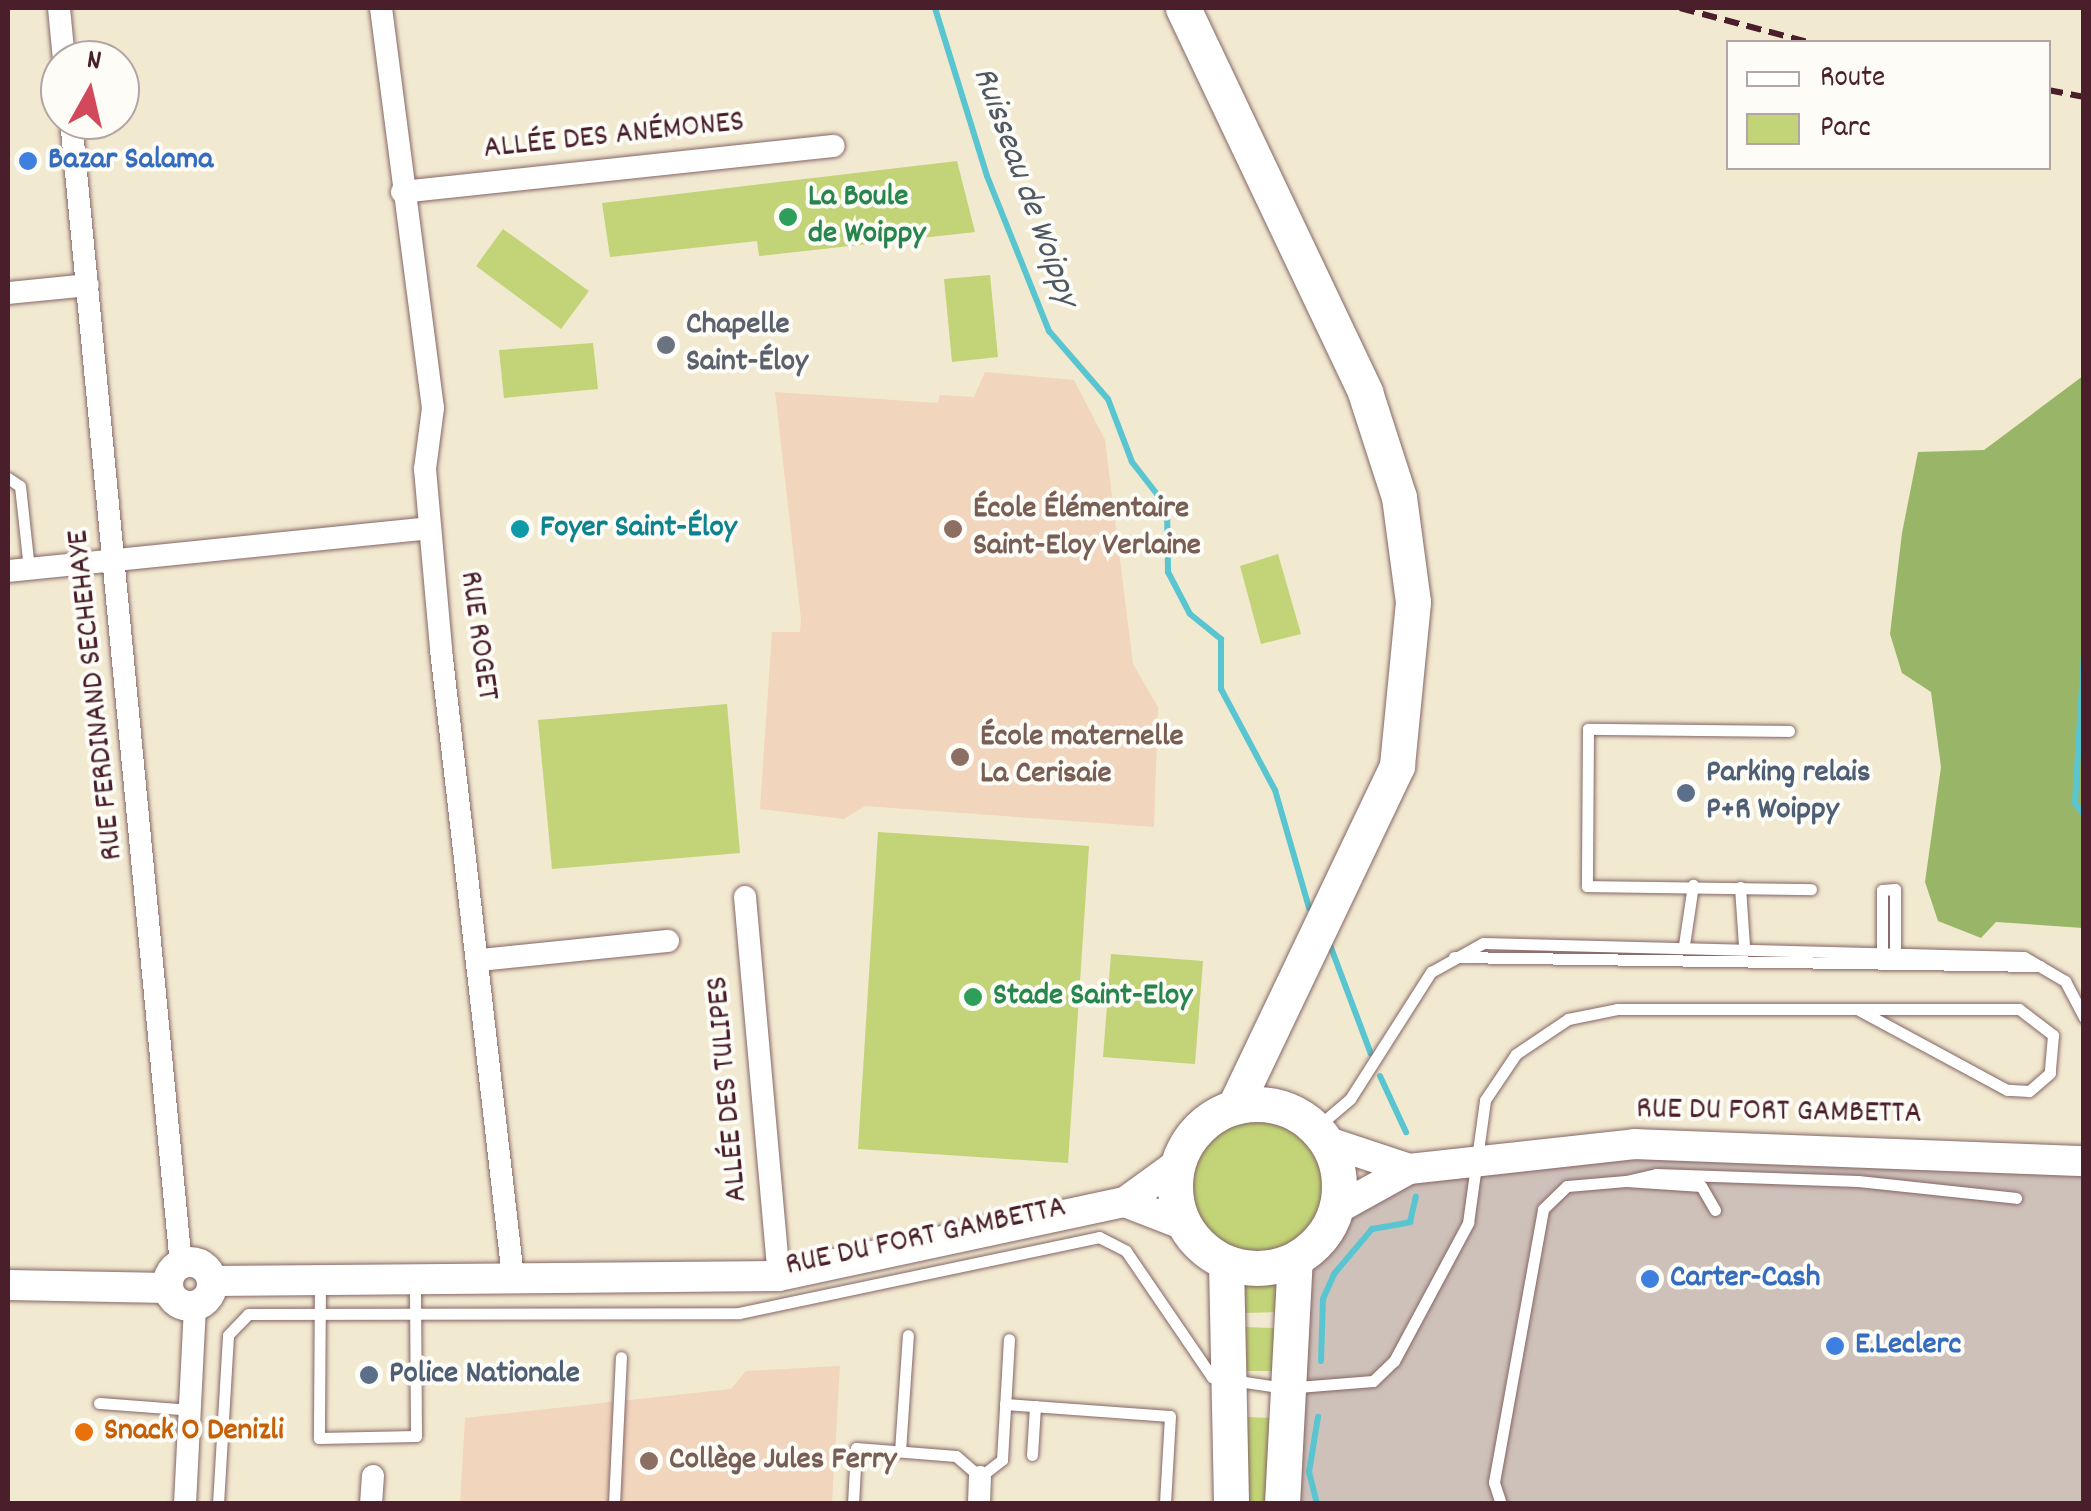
<!DOCTYPE html>
<html>
<head>
<meta charset="utf-8">
<style>
	body { margin:0 }
	#map { position:relative; width:2091px; height:1511px; overflow:hidden; background:#f2e9d1; font-family:Dekko,sans-serif }
	div>[style] { position:absolute }
	[style*='--x'] { left:calc(var(--x)*1px); top:calc(var(--y)*1px); width:calc(var(--w)*1px); rotate:calc(var(--a)*1deg) }
	.built>* { inset:0; background:#f1d5bd }
	.industrial>* { inset:0; background:#cec1ba }
	.green>* { inset:0; background:#c2d477 }
	.round { border-radius:50% }
	.forest>* { inset:0; background:#99b668 }
	.stream>* { height:6px; margin:-3px; padding:0 3px; transform-origin:3px; border-radius:3px; background:#59c5d0 }
	.roads { filter:drop-shadow(0 0 2px #856665) drop-shadow(0 0 2px #856665) }
	.lane>* { height:11px; margin:-5.5px; padding:0 5.5px; transform-origin:5.5px; border-radius:5.5px; background:#fff }
	.street>* { height:22px; margin:-11px; padding:0 11px; transform-origin:11px; border-radius:11px; background:#fff }
	.secondary>* { height:30px; margin:-15px; padding:0 15px; transform-origin:15px; border-radius:15px; background:#fff }
	.secondary>.ring { margin:-15px; padding:0; box-sizing:content-box; background:none; border:30px solid #fff; border-radius:50% }
	.primary>* { height:35px; margin:-17.5px; padding:0 17.5px; transform-origin:17.5px; border-radius:17.5px; background:#fff }
	.primary>.ring { margin:-17.5px; padding:0; box-sizing:content-box; background:none; border:35px solid #fff; border-radius:50% }
	.rail>* { height:6px; margin-top:-3px; transform-origin:0; background:repeating-linear-gradient(90deg,#4a1f2b 0 15px,transparent 0 23px) }
	.dots>* { width:28px; height:28px; translate:-50% -50%; box-sizing:border-box; border:5px solid #fdfcf7; border-radius:50% }
	span { translate:-50% -50%; white-space:nowrap; text-align:center; line-height:1.15; -webkit-text-stroke:8px #fdfcf7; paint-order:stroke }
	.street-label { font-size:32px; color:#4a1f2b }
	.shop-label { font-size:32px; color:#366cbe; font-weight:700 }
	.left { translate:0 -50%; text-align:left }
	.leisure-label { font-size:32px; color:#27864d; font-weight:700 }
	.worship-label { font-size:32px; color:#5b616d; font-weight:700 }
	.education-label { font-size:32px; color:#785e54; font-weight:700 }
	.culture-label { font-size:32px; color:#0d838f; font-weight:700 }
	.service-label { font-size:32px; color:#4e5e75; font-weight:700 }
	.food-label { font-size:32px; color:#c56008; font-weight:700 }
	.water-label { font-size:35px; color:#4f5965; font-style:italic }
	.frame { position:absolute; inset:0; border:10px solid #4a1f2b; pointer-events:none }
	.legend { position:absolute; left:1726px; top:40px; width:325px; height:130px; box-sizing:border-box; background:#fdfcf7; border:2px solid #b5a4a5; margin:0; padding:12px 18px; list-style:none; font-size:30px; color:#4a1f2b }
	.legend li { display:flex; align-items:center; gap:20px; height:50px }
	.legend b { width:50px; border:2px solid #b5a4a5 }
	.north { position:absolute; left:40px; top:40px; width:100px; height:100px; box-sizing:border-box; background:#fdfcf7; border:2px solid #b5a4a5; border-radius:50%; rotate:8deg; font-size:28px; font-weight:700; line-height:40px; text-align:center; color:#4a1f2b }
	.north::after { content:''; display:block; margin:auto; width:35px; height:45px; background:#d1495b; clip-path:polygon(50% 0,100% 100%,50% 72%,0 100%) }
</style>
</head>
<body>
<div id="map">
	<div class="built">
		<div style="clip-path:polygon(985px 372px,1074px 380px,1105px 440px,1133px 664px,1158px 707px,1154px 827px,865px 806px,844px 819px,760px 809px,772px 632px,800px 632px,801px 619px,775px 392px,938px 403px,940px 395px,974px 397px)"></div>
		<div style="clip-path:polygon(840px 1366px,832px 1503px,460px 1504px,465px 1418px,731px 1389px,746px 1371px)"></div>
	</div>
	<div class="industrial">
		<div style="clip-path:polygon(1543px 1152px,2083px 1161px,2083px 1503px,1282px 1504px,1295px 1260px,1367px 1189px)"></div>
	</div>
	<div class="green">
		<div style="clip-path:polygon(957px 161px,975px 232px,759px 256px,757px 241px,610px 257px,602px 203px)"></div>
		<div style="clip-path:polygon(503px 229px,589px 291px,561px 329px,476px 266px)"></div>
		<div style="clip-path:polygon(990px 275px,998px 357px,952px 362px,944px 279px)"></div>
		<div style="clip-path:polygon(593px 343px,598px 389px,504px 398px,499px 350px)"></div>
		<div style="clip-path:polygon(1278px 554px,1301px 634px,1261px 644px,1240px 566px)"></div>
		<div style="clip-path:polygon(727px 704px,740px 853px,552px 869px,538px 720px)"></div>
		<div style="clip-path:polygon(878px 832px,1089px 846px,1068px 1163px,858px 1149px)"></div>
		<div style="clip-path:polygon(1111px 954px,1203px 961px,1195px 1064px,1103px 1057px)"></div>
		<div class="round" style="left:1187px;top:1118px;width:138px;height:138px"></div>
		<div style="clip-path:polygon(1277px 1284px,1276px 1312px,1245px 1313px,1244px 1286px)"></div>
		<div style="clip-path:polygon(1245px 1327px,1275px 1328px,1274px 1371px,1245px 1371px)"></div>
		<div style="clip-path:polygon(1247px 1417px,1273px 1418px,1270px 1503px,1242px 1504px)"></div>
	</div>
	<div class="forest">
		<div style="clip-path:polygon(2083px 376px,2083px 928px,1996px 922px,1981px 938px,1938px 921px,1925px 882px,1941px 767px,1931px 692px,1902px 673px,1890px 634px,1902px 533px,1918px 452px,1984px 450px)"></div>
	</div>
	<div class="stream">
		<div style="--x:935;--y:8;--w:176;--a:72.8"></div>
		<div style="--x:987;--y:176;--w:167;--a:68.2"></div>
		<div style="--x:1049;--y:331;--w:90;--a:49.1"></div>
		<div style="--x:1108;--y:399;--w:67;--a:69.1"></div>
		<div style="--x:1132;--y:462;--w:57;--a:52.1"></div>
		<div style="--x:1167;--y:507;--w:65;--a:89.1"></div>
		<div style="--x:1168;--y:572;--w:47;--a:62.4"></div>
		<div style="--x:1190;--y:614;--w:40;--a:39"></div>
		<div style="--x:1221;--y:639;--w:50;--a:90"></div>
		<div style="--x:1221;--y:689;--w:115;--a:61.9"></div>
		<div style="--x:1275;--y:790;--w:123;--a:73.9"></div>
		<div style="--x:2084;--y:652;--w:151;--a:93.4"></div>
		<div style="--x:2075;--y:803;--w:15;--a:53"></div>
		<div style="--x:1330;--y:945;--w:116;--a:69.4"></div>
		<div style="--x:1380;--y:1076;--w:62;--a:65.1"></div>
		<div style="--x:1321;--y:1361;--w:62;--a:-88.2"></div>
		<div style="--x:1323;--y:1299;--w:27;--a:-66"></div>
		<div style="--x:1334;--y:1274;--w:59;--a:-49.8"></div>
		<div style="--x:1372;--y:1229;--w:39;--a:-10"></div>
		<div style="--x:1410;--y:1222;--w:26;--a:-77"></div>
		<div style="--x:1317;--y:1504;--w:33;--a:-104"></div>
		<div style="--x:1309;--y:1472;--w:56;--a:-80.7"></div>
	</div>
	<div class="roads">
		<div class="lane">
			<div style="--x:8;--y:478;--w:14;--a:34"></div>
			<div style="--x:20;--y:486;--w:83;--a:83.8"></div>
			<div style="--x:1789;--y:731;--w:201;--a:-179.4"></div>
			<div style="--x:1588;--y:729;--w:157;--a:90.4"></div>
			<div style="--x:1587;--y:886;--w:224;--a:0.8"></div>
			<div style="--x:1740;--y:887;--w:59;--a:86.1"></div>
			<div style="--x:1684;--y:945;--w:61;--a:-81.5"></div>
			<div style="--x:1882;--y:947;--w:57;--a:-90"></div>
			<div style="--x:1882;--y:890;--w:13;--a:-4"></div>
			<div style="--x:1895;--y:889;--w:58;--a:90"></div>
			<div style="--x:1454;--y:957;--w:586;--a:0.88"></div>
			<div style="--x:1316;--y:1128;--w:45;--a:-40.5"></div>
			<div style="--x:1350;--y:1099;--w:151;--a:-57.5"></div>
			<div style="--x:1431;--y:972;--w:60;--a:-29.1"></div>
			<div style="--x:1483;--y:943;--w:541;--a:1.48"></div>
			<div style="--x:2024;--y:957;--w:48;--a:30.3"></div>
			<div style="--x:2065;--y:981;--w:41;--a:62.2"></div>
			<div style="--x:1715;--y:1210;--w:28;--a:-120"></div>
			<div style="--x:1701;--y:1186;--w:75;--a:-176.2"></div>
			<div style="--x:1626;--y:1181;--w:31;--a:-13"></div>
			<div style="--x:1656;--y:1174;--w:202;--a:2"></div>
			<div style="--x:1858;--y:1181;--w:159;--a:6.1"></div>
			<div style="--x:320;--y:1281;--w:157;--a:90.4"></div>
			<div style="--x:319;--y:1438;--w:97;--a:-1.2"></div>
			<div style="--x:416;--y:1436;--w:157;--a:-90.4"></div>
			<div style="--x:99;--y:1403;--w:93;--a:4.3"></div>
			<div style="--x:1005;--y:1404;--w:165;--a:4.2"></div>
			<div style="--x:1170;--y:1416;--w:88;--a:93.3"></div>
			<div style="--x:900;--y:1451;--w:116;--a:-86.1"></div>
			<div style="--x:1032;--y:1455;--w:49;--a:-86.5"></div>
			<div style="--x:218;--y:1504;--w:169;--a:-86.6"></div>
			<div style="--x:228;--y:1335;--w:29;--a:-46"></div>
			<div style="--x:248;--y:1314;--w:491;--a:-0.1"></div>
			<div style="--x:739;--y:1313;--w:368;--a:-11.9"></div>
			<div style="--x:1099;--y:1237;--w:30;--a:27"></div>
			<div style="--x:1126;--y:1251;--w:153;--a:55.7"></div>
			<div style="--x:1212;--y:1377;--w:74;--a:8.6"></div>
			<div style="--x:1285;--y:1388;--w:88;--a:-4.5"></div>
			<div style="--x:1373;--y:1381;--w:29;--a:-44"></div>
			<div style="--x:1394;--y:1361;--w:157;--a:-61.8"></div>
			<div style="--x:1468;--y:1223;--w:124;--a:-82.1"></div>
			<div style="--x:1485;--y:1100;--w:55;--a:-56"></div>
			<div style="--x:1516;--y:1054;--w:63;--a:-33.9"></div>
			<div style="--x:1568;--y:1019;--w:50;--a:-11.5"></div>
			<div style="--x:1617;--y:1009;--w:402;--a:0"></div>
			<div style="--x:2019;--y:1009;--w:43;--a:37.4"></div>
			<div style="--x:2053;--y:1035;--w:38;--a:95"></div>
			<div style="--x:2050;--y:1073;--w:28;--a:139"></div>
			<div style="--x:2029;--y:1091;--w:22;--a:-177"></div>
			<div style="--x:2007;--y:1090;--w:168;--a:-151.6"></div>
			<div style="--x:614;--y:1504;--w:147;--a:-87.3"></div>
			<div style="--x:853;--y:1504;--w:56;--a:-86.9"></div>
			<div style="--x:856;--y:1448;--w:100;--a:4.6"></div>
			<div style="--x:956;--y:1456;--w:32;--a:41"></div>
			<div style="--x:980;--y:1477;--w:28;--a:-38"></div>
			<div style="--x:1002;--y:1460;--w:121;--a:-86.7"></div>
			<div style="--x:1501;--y:1504;--w:23;--a:-108"></div>
			<div style="--x:1494;--y:1482;--w:277;--a:-79.8"></div>
			<div style="--x:1543;--y:1209;--w:33;--a:-44"></div>
			<div style="--x:1567;--y:1186;--w:59;--a:-4.8"></div>
		</div>
		<div class="street">
			<div style="--x:59;--y:8;--w:52;--a:84.5"></div>
			<div style="--x:381;--y:8;--w:403;--a:82.6"></div>
			<div style="--x:433;--y:408;--w:62;--a:97.5"></div>
			<div style="--x:425;--y:469;--w:182;--a:84.9"></div>
			<div style="--x:441;--y:650;--w:631;--a:83.45"></div>
			<div style="--x:71;--y:120;--w:1149;--a:84.51"></div>
			<div style="--x:402;--y:192;--w:434;--a:-6.1"></div>
			<div style="--x:8;--y:293;--w:80;--a:-5.7"></div>
			<div style="--x:8;--y:571;--w:424;--a:-5.8"></div>
			<div style="--x:745;--y:897;--w:381;--a:84.9"></div>
			<div style="--x:480;--y:960;--w:189;--a:-5.8"></div>
			<div style="--x:185;--y:1504;--w:198;--a:-87.1"></div>
			<div style="--x:371;--y:1504;--w:28;--a:-86"></div>
			<div style="--x:979;--y:1504;--w:27;--a:-88"></div>
		</div>
		<div class="secondary">
			<div style="--x:1328;--y:1142;--w:85;--a:18.4"></div>
			<div style="--x:1125;--y:1202;--w:63;--a:21.3"></div>
			<div style="--x:1337;--y:1209;--w:82;--a:-29.1"></div>
			<div style="--x:1409;--y:1169;--w:227;--a:-6.3"></div>
			<div style="--x:1635;--y:1144;--w:449;--a:2.2"></div>
			<div class="ring" style="left:168px;top:1262px;width:14px;height:14px"></div>
			<div style="--x:212;--y:1281;--w:567;--a:-0.51"></div>
			<div style="--x:779;--y:1276;--w:354;--a:-12.1"></div>
			<div style="--x:1125;--y:1202;--w:63;--a:-36"></div>
			<div style="--x:8;--y:1285;--w:160;--a:1.1"></div>
		</div>
		<div class="primary">
			<div style="--x:1183;--y:8;--w:425;--a:64.6"></div>
			<div style="--x:1365;--y:392;--w:110;--a:72.1"></div>
			<div style="--x:1399;--y:497;--w:106;--a:82.4"></div>
			<div style="--x:1413;--y:602;--w:165;--a:95.6"></div>
			<div style="--x:1397;--y:766;--w:377;--a:115.5"></div>
			<div class="ring" style="left:1175px;top:1104px;width:129px;height:129px"></div>
			<div style="--x:1226;--y:1263;--w:241;--a:88.8"></div>
			<div style="--x:1282;--y:1504;--w:244;--a:-87"></div>
		</div>
	</div>
	<div class="rail">
		<div style="--x:1680;--y:8;--w:132;--a:14.9"></div>
		<div style="--x:2048;--y:90;--w:37;--a:11"></div>
	</div>
	<div class="dots">
		<div style="left:28px;top:161px;background:#3f7fe0"></div>
		<div style="left:788px;top:217px;background:#2e9e5b"></div>
		<div style="left:666px;top:345px;background:#6b7280"></div>
		<div style="left:520px;top:529px;background:#0f9aa8"></div>
		<div style="left:953px;top:529px;background:#8d6e63"></div>
		<div style="left:960px;top:757px;background:#8d6e63"></div>
		<div style="left:1686px;top:793px;background:#5c6f8a"></div>
		<div style="left:973px;top:997px;background:#2e9e5b"></div>
		<div style="left:1650px;top:1279px;background:#3f7fe0"></div>
		<div style="left:1835px;top:1346px;background:#3f7fe0"></div>
		<div style="left:369px;top:1375px;background:#5c6f8a"></div>
		<div style="left:84px;top:1432px;background:#e8710a"></div>
		<div style="left:649px;top:1461px;background:#8d6e63"></div>
	</div>
	<div class="street-label">
		<span style="left:614px;top:137px;rotate:-6deg">ALLÉE DES ANÉMONES</span>
		<span style="left:477px;top:636px;rotate:82deg">RUE ROGET</span>
		<span style="left:97px;top:695px;rotate:-96deg">RUE FERDINAND SECHEHAYE</span>
		<span style="left:729px;top:1089px;rotate:-95deg">ALLÉE DES TULIPES</span>
		<span style="left:1779px;top:1113px;rotate:1deg">RUE DU FORT GAMBETTA</span>
		<span style="left:926px;top:1238px;rotate:-12deg">RUE DU FORT GAMBETTA</span>
	</div>
	<div class="shop-label">
		<span class="left" style="left:48px;top:161px">Bazar Salama</span>
		<span class="left" style="left:1670px;top:1279px">Carter-Cash</span>
		<span class="left" style="left:1855px;top:1346px">E.Leclerc</span>
	</div>
	<div class="leisure-label">
		<span class="left" style="left:808px;top:217px">La Boule<br>de Woippy</span>
		<span class="left" style="left:993px;top:997px">Stade Saint-Eloy</span>
	</div>
	<div class="worship-label">
		<span class="left" style="left:686px;top:345px">Chapelle<br>Saint-Éloy</span>
	</div>
	<div class="education-label">
		<span class="left" style="left:973px;top:529px">École Élémentaire<br>Saint-Eloy Verlaine</span>
		<span class="left" style="left:980px;top:757px">École maternelle<br>La Cerisaie</span>
		<span class="left" style="left:669px;top:1461px">Collège Jules Ferry</span>
	</div>
	<div class="culture-label">
		<span class="left" style="left:540px;top:529px">Foyer Saint-Éloy</span>
	</div>
	<div class="service-label">
		<span class="left" style="left:1706px;top:793px">Parking relais<br>P+R Woippy</span>
		<span class="left" style="left:389px;top:1375px">Police Nationale</span>
	</div>
	<div class="food-label">
		<span class="left" style="left:104px;top:1432px">Snack O Denizli</span>
	</div>
	<div class="water-label">
		<span style="left:1024px;top:187px;rotate:70deg">Ruisseau de Woippy</span>
	</div>
	<div class="frame"></div>
	<ul class="legend">
	<li><b style="height:12px;background:#fff"></b>Route</li>
	<li><b style="height:28px;background:#c2d477"></b>Parc</li>
	</ul>
	<div class="north">N</div>
</div>
</body>
</html>
